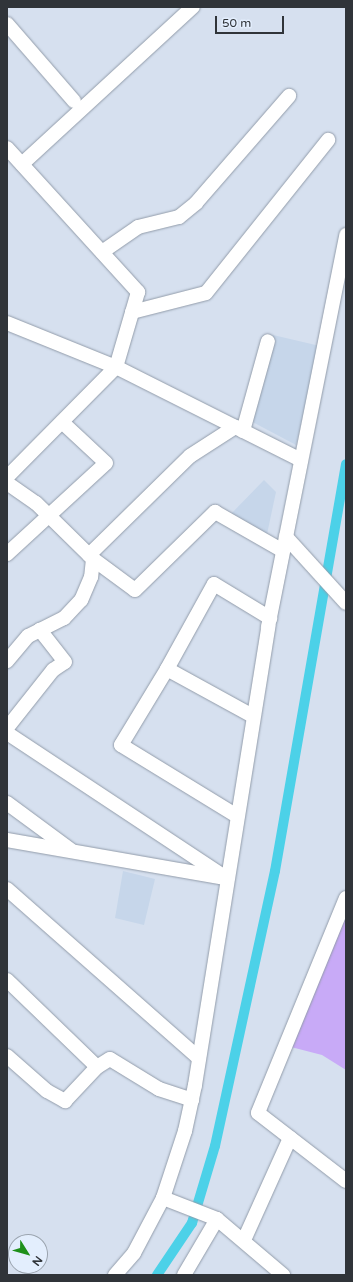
<!DOCTYPE html>
<html>
<head>
<meta charset="utf-8">
<style>
	body { margin:0 }
	#map { position:relative; width:353px; height:1282px; overflow:hidden; background:#d6e0ef; font-family:"Varela Round",sans-serif }
	div>[style] { position:absolute }
	[style*='--x'] { left:calc(var(--x)*1px); top:calc(var(--y)*1px); width:calc(var(--w)*1px); rotate:calc(var(--a)*1deg) }
	.built>* { inset:0; background:#c6d6ea }
	.green>* { inset:0; background:#c8aaf7 }
	.canal>* { height:10px; margin:-5px; padding:0 5px; transform-origin:5px; border-radius:5px; background:#4cd1e8 }
	.roads { filter:drop-shadow(0 0 1px #929caa) drop-shadow(0 0 1px #929caa) }
	.minor>* { height:14px; margin:-7px; padding:0 7px; transform-origin:7px; border-radius:7px; background:#fff }
	span { translate:-50% -50%; white-space:nowrap; text-align:center; line-height:1.15; -webkit-text-stroke:4px #e3eefd; paint-order:stroke }
	.frame { position:absolute; inset:0; border:8px solid #303439; pointer-events:none }
	.north { position:absolute; left:8px; top:1234px; width:40px; height:40px; box-sizing:border-box; background:#e3eefd; border:1px solid #9ba4af; border-radius:50%; rotate:127deg; font-size:11px; font-weight:700; line-height:16px; text-align:center; color:#303439 }
	.north::after { content:''; display:block; margin:auto; width:14px; height:18px; background:#1e901a; clip-path:polygon(50% 0,100% 100%,50% 72%,0 100%) }
	.scale { position:absolute; left:215px; top:16px; width:69px; height:18px; box-sizing:border-box; border:2px solid #303439; border-top:0; padding-left:5px; font-size:12px; line-height:14px; white-space:nowrap; color:#303439; -webkit-text-stroke:3px #e3eefd; paint-order:stroke }
</style>
</head>
<body>
<div id="map">
	<div class="built">
		<div style="clip-path:polygon(273px 335px,320px 346px,296px 445px,245px 418px)"></div>
		<div style="clip-path:polygon(264px 480px,276px 492px,266px 539px,228px 517px)"></div>
		<div style="clip-path:polygon(123px 871px,155px 879px,144px 925px,115px 918px)"></div>
	</div>
	<div class="green">
		<div style="clip-path:polygon(346px 915px,346px 1070px,322px 1055px,291px 1047px)"></div>
	</div>
	<div class="canal">
		<div style="--x:157;--y:1275;--w:63;--a:-56.1"></div>
		<div style="--x:192;--y:1223;--w:80;--a:-73.4"></div>
		<div style="--x:215;--y:1146;--w:281;--a:-77.7"></div>
		<div style="--x:275;--y:871;--w:413;--a:-80.1"></div>
	</div>
	<div class="roads">
		<div class="minor">
			<div style="--x:7;--y:24;--w:102;--a:49"></div>
			<div style="--x:7;--y:148;--w:195;--a:47.7"></div>
			<div style="--x:138;--y:292;--w:78;--a:106.3"></div>
			<div style="--x:116;--y:367;--w:207;--a:26.7"></div>
			<div style="--x:22;--y:164;--w:232;--a:-42.6"></div>
			<div style="--x:102;--y:252;--w:44;--a:-34.8"></div>
			<div style="--x:138;--y:227;--w:42;--a:-13.7"></div>
			<div style="--x:179;--y:217;--w:22;--a:-39"></div>
			<div style="--x:196;--y:203;--w:142;--a:-49"></div>
			<div style="--x:132;--y:312;--w:76;--a:-14.4"></div>
			<div style="--x:206;--y:293;--w:196;--a:-51.4"></div>
			<div style="--x:7;--y:323;--w:118;--a:22"></div>
			<div style="--x:116;--y:367;--w:155;--a:134.7"></div>
			<div style="--x:243;--y:431;--w:93;--a:-74.5"></div>
			<div style="--x:7;--y:483;--w:35;--a:35"></div>
			<div style="--x:36;--y:503;--w:80;--a:44.5"></div>
			<div style="--x:93;--y:559;--w:18;--a:96"></div>
			<div style="--x:91;--y:577;--w:25;--a:113"></div>
			<div style="--x:81;--y:600;--w:25;--a:133"></div>
			<div style="--x:64;--y:618;--w:40;--a:153.4"></div>
			<div style="--x:28;--y:636;--w:33;--a:130"></div>
			<div style="--x:286;--y:537;--w:89;--a:47.7"></div>
			<div style="--x:7;--y:554;--w:134;--a:-42.6"></div>
			<div style="--x:106;--y:463;--w:60;--a:-137"></div>
			<div style="--x:89;--y:555;--w:141;--a:-44.4"></div>
			<div style="--x:190;--y:456;--w:54;--a:-32.8"></div>
			<div style="--x:93;--y:559;--w:52;--a:36.4"></div>
			<div style="--x:135;--y:590;--w:112;--a:-44.3"></div>
			<div style="--x:215;--y:512;--w:78;--a:29.8"></div>
			<div style="--x:167;--y:669;--w:97;--a:-61.1"></div>
			<div style="--x:214;--y:584;--w:66;--a:31.3"></div>
			<div style="--x:7;--y:728;--w:74;--a:-51.6"></div>
			<div style="--x:53;--y:670;--w:14;--a:-34"></div>
			<div style="--x:65;--y:662;--w:41;--a:-128"></div>
			<div style="--x:7;--y:733;--w:263;--a:33.5"></div>
			<div style="--x:7;--y:803;--w:79;--a:36.3"></div>
			<div style="--x:237;--y:816;--w:136;--a:-148.5"></div>
			<div style="--x:121;--y:745;--w:89;--a:-58.8"></div>
			<div style="--x:167;--y:669;--w:98;--a:28.7"></div>
			<div style="--x:7;--y:840;--w:216;--a:9.9"></div>
			<div style="--x:7;--y:889;--w:256;--a:41.4"></div>
			<div style="--x:346;--y:898;--w:232;--a:112.3"></div>
			<div style="--x:258;--y:1113;--w:111;--a:37.7"></div>
			<div style="--x:7;--y:980;--w:125;--a:44"></div>
			<div style="--x:97;--y:1067;--w:15;--a:-32"></div>
			<div style="--x:110;--y:1059;--w:57;--a:31.5"></div>
			<div style="--x:159;--y:1089;--w:35;--a:18"></div>
			<div style="--x:7;--y:1056;--w:53;--a:41.2"></div>
			<div style="--x:47;--y:1091;--w:21;--a:29"></div>
			<div style="--x:65;--y:1101;--w:47;--a:-46.7"></div>
			<div style="--x:163;--y:1198;--w:71;--a:-71.8"></div>
			<div style="--x:185;--y:1131;--w:47;--a:-77.7"></div>
			<div style="--x:195;--y:1085;--w:464;--a:-80.9"></div>
			<div style="--x:268;--y:627;--w:400;--a:-78.7"></div>
			<div style="--x:244;--y:1240;--w:112;--a:-65.7"></div>
			<div style="--x:115;--y:1275;--w:29;--a:-49"></div>
			<div style="--x:134;--y:1253;--w:62;--a:-62.2"></div>
			<div style="--x:163;--y:1198;--w:58;--a:21.3"></div>
			<div style="--x:217;--y:1219;--w:87;--a:40.3"></div>
			<div style="--x:184;--y:1275;--w:65;--a:-59.5"></div>
		</div>
	</div>
	<div class="frame"></div>
	<div class="north">N</div>
	<div class="scale">50 m</div>
</div>
</body>
</html>
